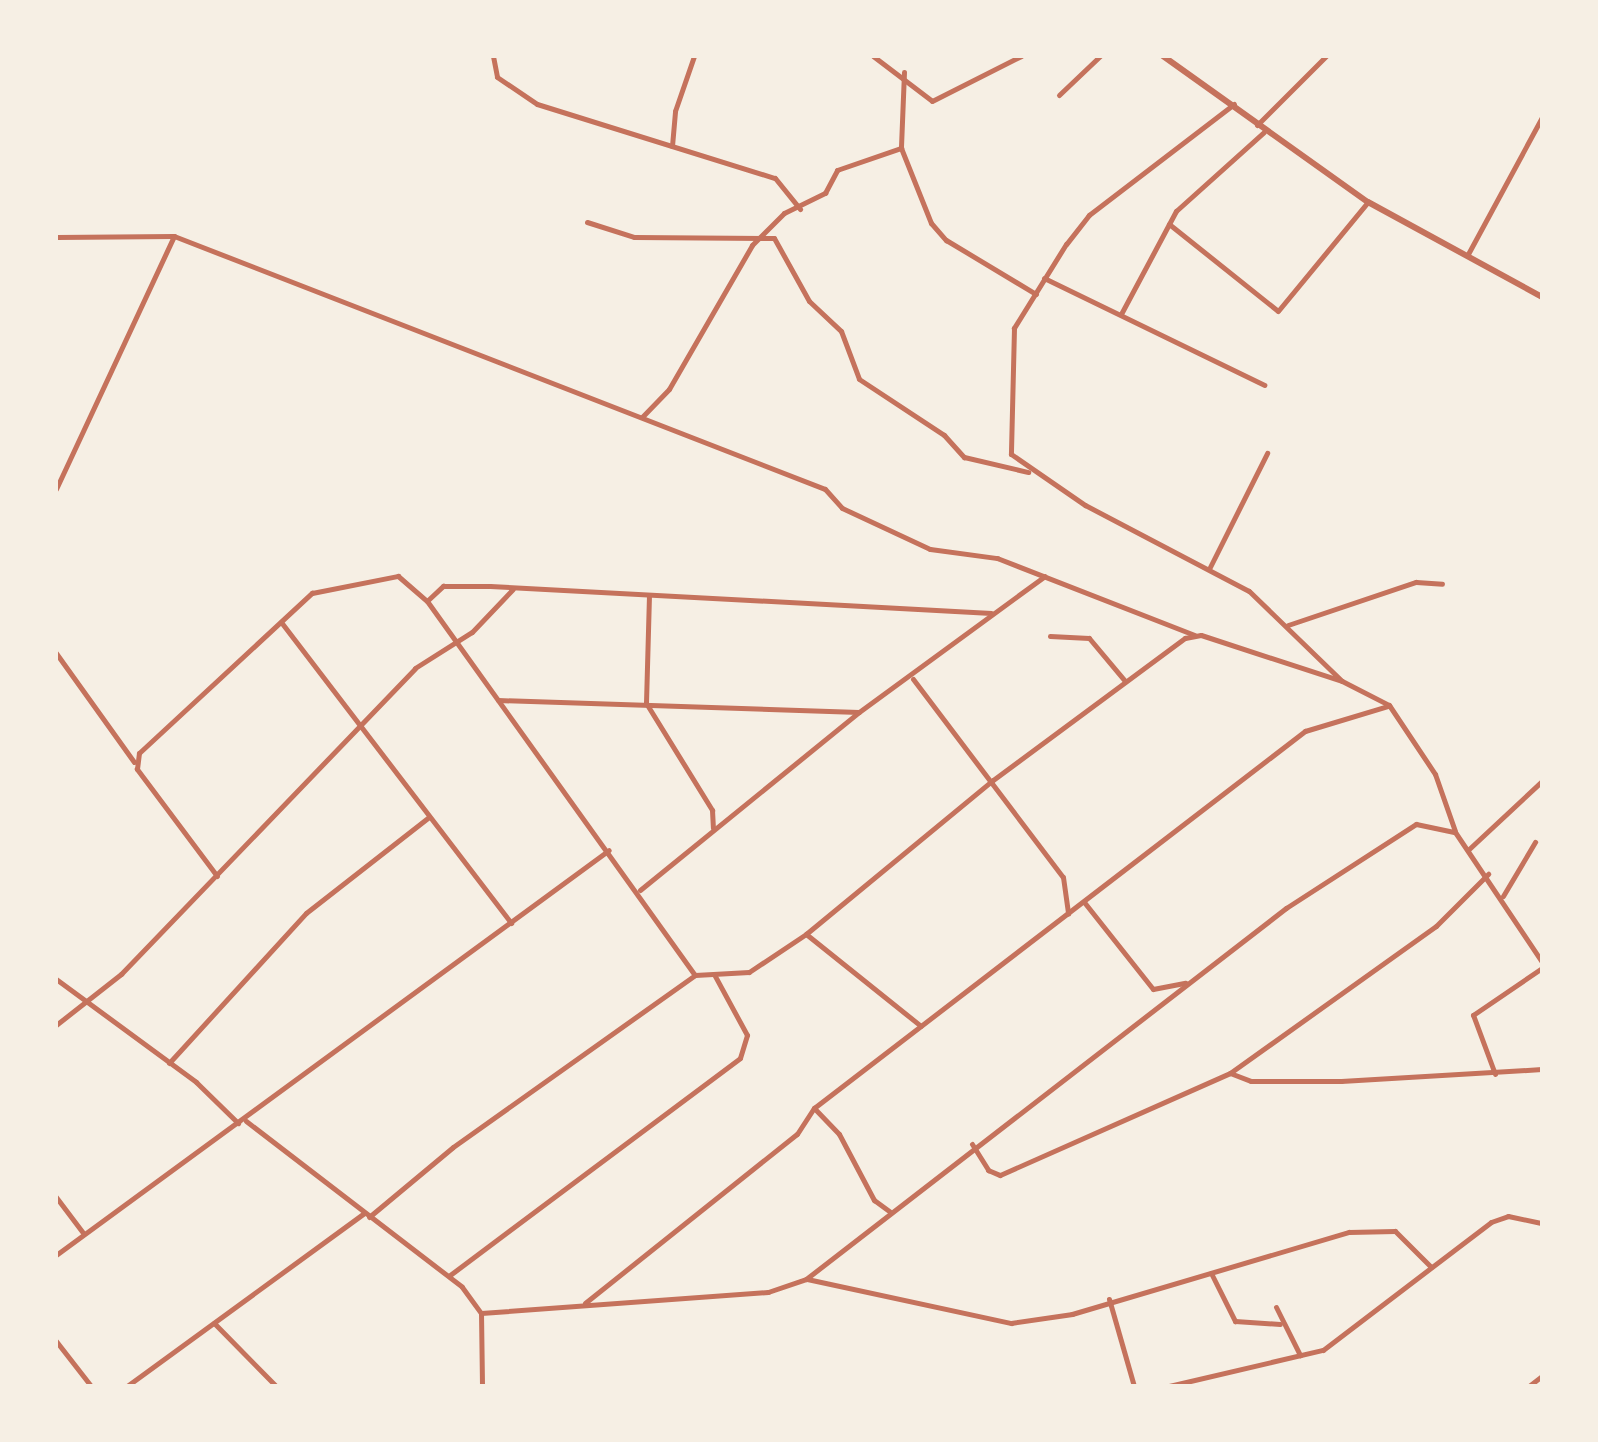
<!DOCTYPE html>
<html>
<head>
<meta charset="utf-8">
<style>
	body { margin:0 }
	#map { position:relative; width:1598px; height:1442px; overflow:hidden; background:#f6efe4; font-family:"Nunito Sans",sans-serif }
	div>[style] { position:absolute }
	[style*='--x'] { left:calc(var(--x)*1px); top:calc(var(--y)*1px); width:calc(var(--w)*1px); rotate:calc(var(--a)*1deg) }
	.minor>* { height:5px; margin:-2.5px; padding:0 2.5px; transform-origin:2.5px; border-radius:2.5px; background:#c5725c }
	.tertiary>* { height:6px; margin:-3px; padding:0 3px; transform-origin:3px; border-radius:3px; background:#c5725c }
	span { translate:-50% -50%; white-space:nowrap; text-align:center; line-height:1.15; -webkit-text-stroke:6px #f6efe4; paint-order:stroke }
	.frame { position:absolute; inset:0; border:58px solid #f6efe4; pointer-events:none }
</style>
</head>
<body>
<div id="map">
	<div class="minor">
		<div style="--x:493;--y:56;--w:21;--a:79"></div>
		<div style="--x:497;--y:77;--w:48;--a:34"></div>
		<div style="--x:537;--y:104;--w:249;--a:17.3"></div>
		<div style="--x:775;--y:178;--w:40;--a:51"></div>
		<div style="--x:873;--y:56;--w:74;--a:37.3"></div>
		<div style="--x:932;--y:101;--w:100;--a:-26.8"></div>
		<div style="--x:904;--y:72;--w:76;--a:92.3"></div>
		<div style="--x:901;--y:148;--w:81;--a:68.2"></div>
		<div style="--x:931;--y:223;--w:23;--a:49"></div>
		<div style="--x:946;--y:240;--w:105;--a:31"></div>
		<div style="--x:1059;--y:95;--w:57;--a:-43.6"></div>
		<div style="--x:1234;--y:104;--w:183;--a:142.6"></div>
		<div style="--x:1089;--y:215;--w:37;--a:128"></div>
		<div style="--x:1066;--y:244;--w:99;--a:121.8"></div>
		<div style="--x:1014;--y:328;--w:126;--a:91.4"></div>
		<div style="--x:1011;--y:454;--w:90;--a:34.6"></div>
		<div style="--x:1085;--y:505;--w:185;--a:27.7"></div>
		<div style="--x:1249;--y:591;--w:129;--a:44.1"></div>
		<div style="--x:1342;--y:681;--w:53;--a:27.1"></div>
		<div style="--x:1389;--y:705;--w:83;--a:56.3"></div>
		<div style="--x:1435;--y:774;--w:60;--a:70.7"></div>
		<div style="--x:1257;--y:125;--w:98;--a:-45"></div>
		<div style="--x:672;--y:146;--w:35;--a:-85"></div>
		<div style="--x:675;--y:111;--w:58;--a:-70.9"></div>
		<div style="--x:587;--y:222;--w:49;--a:17.7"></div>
		<div style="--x:634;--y:237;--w:140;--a:0.4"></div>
		<div style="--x:774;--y:238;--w:72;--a:60.9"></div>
		<div style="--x:809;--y:301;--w:44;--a:43.2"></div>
		<div style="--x:841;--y:331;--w:51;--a:69.4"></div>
		<div style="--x:859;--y:379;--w:102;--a:33.4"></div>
		<div style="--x:944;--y:435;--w:30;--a:48"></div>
		<div style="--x:964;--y:457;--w:66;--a:13.2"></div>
		<div style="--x:1169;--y:224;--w:139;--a:38.6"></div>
		<div style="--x:1278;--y:311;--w:141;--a:-50.5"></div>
		<div style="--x:56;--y:237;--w:118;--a:-0.5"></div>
		<div style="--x:174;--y:236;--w:698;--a:21.24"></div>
		<div style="--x:825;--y:489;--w:25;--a:48"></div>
		<div style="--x:842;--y:508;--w:97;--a:25"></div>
		<div style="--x:930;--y:549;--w:68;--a:7.7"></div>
		<div style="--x:997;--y:558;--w:212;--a:21.3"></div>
		<div style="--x:1468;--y:254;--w:156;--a:-61.6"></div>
		<div style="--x:1044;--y:278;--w:245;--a:25.9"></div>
		<div style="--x:1121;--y:314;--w:117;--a:-61.9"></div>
		<div style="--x:1176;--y:211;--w:118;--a:-41.9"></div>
		<div style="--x:642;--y:417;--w:39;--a:-46"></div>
		<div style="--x:669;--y:389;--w:166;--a:-60"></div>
		<div style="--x:752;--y:245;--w:45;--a:-45"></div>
		<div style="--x:784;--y:213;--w:46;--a:-26"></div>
		<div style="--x:825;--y:193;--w:26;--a:-62"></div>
		<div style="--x:837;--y:170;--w:68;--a:-19"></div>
		<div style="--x:56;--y:489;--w:279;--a:-65"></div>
		<div style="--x:1209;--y:569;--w:130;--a:-63.4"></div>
		<div style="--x:649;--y:595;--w:108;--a:91.6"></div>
		<div style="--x:646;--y:703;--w:126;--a:58.3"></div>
		<div style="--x:712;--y:810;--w:18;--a:87"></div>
		<div style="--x:428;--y:600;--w:21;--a:-43"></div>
		<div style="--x:443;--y:586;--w:47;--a:0"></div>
		<div style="--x:490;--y:586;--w:502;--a:3.08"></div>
		<div style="--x:281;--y:622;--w:379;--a:52.6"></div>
		<div style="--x:1288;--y:625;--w:135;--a:-18.6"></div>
		<div style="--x:1416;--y:582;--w:26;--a:4"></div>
		<div style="--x:1050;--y:636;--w:39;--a:3"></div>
		<div style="--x:1089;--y:638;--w:56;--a:50.1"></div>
		<div style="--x:56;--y:653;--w:134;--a:54.4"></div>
		<div style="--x:913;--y:679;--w:248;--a:52.9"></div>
		<div style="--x:1063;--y:877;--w:37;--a:82"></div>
		<div style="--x:498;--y:700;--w:361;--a:1.9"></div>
		<div style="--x:1469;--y:849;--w:100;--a:-43"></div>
		<div style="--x:217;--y:876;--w:134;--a:-126.8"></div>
		<div style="--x:137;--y:769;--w:16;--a:-83"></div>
		<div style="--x:139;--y:753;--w:236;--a:-42.8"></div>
		<div style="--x:312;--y:593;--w:88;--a:-11.2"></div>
		<div style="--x:398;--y:576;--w:38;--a:41"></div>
		<div style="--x:427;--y:601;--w:460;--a:54.4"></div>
		<div style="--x:640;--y:890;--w:282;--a:-39.1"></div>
		<div style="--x:859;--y:712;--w:230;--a:-36.2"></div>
		<div style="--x:1503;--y:896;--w:63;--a:-59.3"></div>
		<div style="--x:1084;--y:902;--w:111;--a:51.6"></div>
		<div style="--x:1153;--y:989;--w:33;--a:-11"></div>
		<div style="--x:806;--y:934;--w:147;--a:38.7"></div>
		<div style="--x:56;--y:979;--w:174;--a:36.3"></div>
		<div style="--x:196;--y:1082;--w:59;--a:44.3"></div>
		<div style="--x:56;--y:1025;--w:83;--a:-38.1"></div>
		<div style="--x:121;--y:974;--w:424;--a:-46.1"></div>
		<div style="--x:415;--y:668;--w:67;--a:-32.3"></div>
		<div style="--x:472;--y:632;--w:59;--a:-46.4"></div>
		<div style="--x:169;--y:1063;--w:203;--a:-47.6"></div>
		<div style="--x:306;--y:913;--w:156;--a:-38"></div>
		<div style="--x:1230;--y:1073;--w:22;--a:21"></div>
		<div style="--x:1251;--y:1081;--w:90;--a:0"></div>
		<div style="--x:1341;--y:1081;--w:201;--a:-3.4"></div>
		<div style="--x:1495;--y:1074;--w:63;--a:-110.4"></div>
		<div style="--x:1473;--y:1015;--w:83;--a:-34.3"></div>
		<div style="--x:814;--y:1108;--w:36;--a:46"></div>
		<div style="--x:839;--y:1134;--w:75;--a:62.1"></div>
		<div style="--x:874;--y:1200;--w:19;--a:36"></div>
		<div style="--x:246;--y:1121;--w:272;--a:37.5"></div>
		<div style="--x:462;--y:1287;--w:32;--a:54"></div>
		<div style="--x:481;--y:1313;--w:73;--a:89.2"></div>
		<div style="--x:972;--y:1144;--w:31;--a:58"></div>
		<div style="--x:988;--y:1170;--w:13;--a:23"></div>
		<div style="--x:1000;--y:1175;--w:252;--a:-23.9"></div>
		<div style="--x:1230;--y:1073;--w:253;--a:-35.5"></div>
		<div style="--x:1436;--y:926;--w:74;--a:-45"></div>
		<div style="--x:56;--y:1197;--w:46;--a:52.9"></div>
		<div style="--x:369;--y:1217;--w:109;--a:-39.8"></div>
		<div style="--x:453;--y:1147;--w:297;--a:-35.4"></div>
		<div style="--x:695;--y:975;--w:54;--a:-3.2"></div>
		<div style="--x:749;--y:972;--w:69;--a:-33.7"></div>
		<div style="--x:806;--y:934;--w:242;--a:-39.5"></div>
		<div style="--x:993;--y:780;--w:239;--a:-36.5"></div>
		<div style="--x:1185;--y:638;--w:16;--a:-11"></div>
		<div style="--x:1201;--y:635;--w:148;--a:18.1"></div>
		<div style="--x:56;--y:1255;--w:685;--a:-36.22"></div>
		<div style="--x:1211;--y:1273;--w:54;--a:63.4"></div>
		<div style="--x:1235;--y:1321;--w:45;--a:3.8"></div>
		<div style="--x:450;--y:1275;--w:362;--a:-36.8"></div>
		<div style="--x:740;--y:1058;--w:24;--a:-73"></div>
		<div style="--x:747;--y:1035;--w:67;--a:-118.5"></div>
		<div style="--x:807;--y:1279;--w:209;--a:12.2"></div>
		<div style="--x:1011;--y:1323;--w:62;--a:-8.4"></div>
		<div style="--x:1072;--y:1314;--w:289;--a:-16.5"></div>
		<div style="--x:1349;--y:1232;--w:46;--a:-1.2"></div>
		<div style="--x:1395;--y:1231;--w:51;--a:45"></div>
		<div style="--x:1109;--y:1299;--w:91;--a:74"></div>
		<div style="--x:585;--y:1303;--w:271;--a:-38.6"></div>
		<div style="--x:797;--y:1134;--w:31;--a:-57"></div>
		<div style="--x:814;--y:1108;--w:619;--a:-37.52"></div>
		<div style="--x:1305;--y:731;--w:87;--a:-16.8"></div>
		<div style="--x:1276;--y:1307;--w:54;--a:63.4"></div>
		<div style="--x:481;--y:1313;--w:288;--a:-4.2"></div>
		<div style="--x:768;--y:1292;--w:40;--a:-18.9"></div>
		<div style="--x:806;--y:1279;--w:607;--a:-37.7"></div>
		<div style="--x:1286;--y:908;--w:155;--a:-32.9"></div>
		<div style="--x:1416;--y:824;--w:40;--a:12"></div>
		<div style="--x:1455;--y:832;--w:156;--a:56.2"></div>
		<div style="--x:214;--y:1323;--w:88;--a:45.5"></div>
		<div style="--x:56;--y:1341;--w:57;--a:52.1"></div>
		<div style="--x:127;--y:1386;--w:293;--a:-36.1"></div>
		<div style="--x:1169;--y:1386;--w:158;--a:-13.2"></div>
		<div style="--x:1323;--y:1350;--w:211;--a:-37.3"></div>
		<div style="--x:1491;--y:1222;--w:18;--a:-19"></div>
		<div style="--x:1508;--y:1216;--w:35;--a:12"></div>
		<div style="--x:1529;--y:1386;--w:16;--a:-38"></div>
	</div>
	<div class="tertiary">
		<div style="--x:1163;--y:56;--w:252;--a:35.5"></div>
		<div style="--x:1368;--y:202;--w:198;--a:28.6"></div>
	</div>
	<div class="frame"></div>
</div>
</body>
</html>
